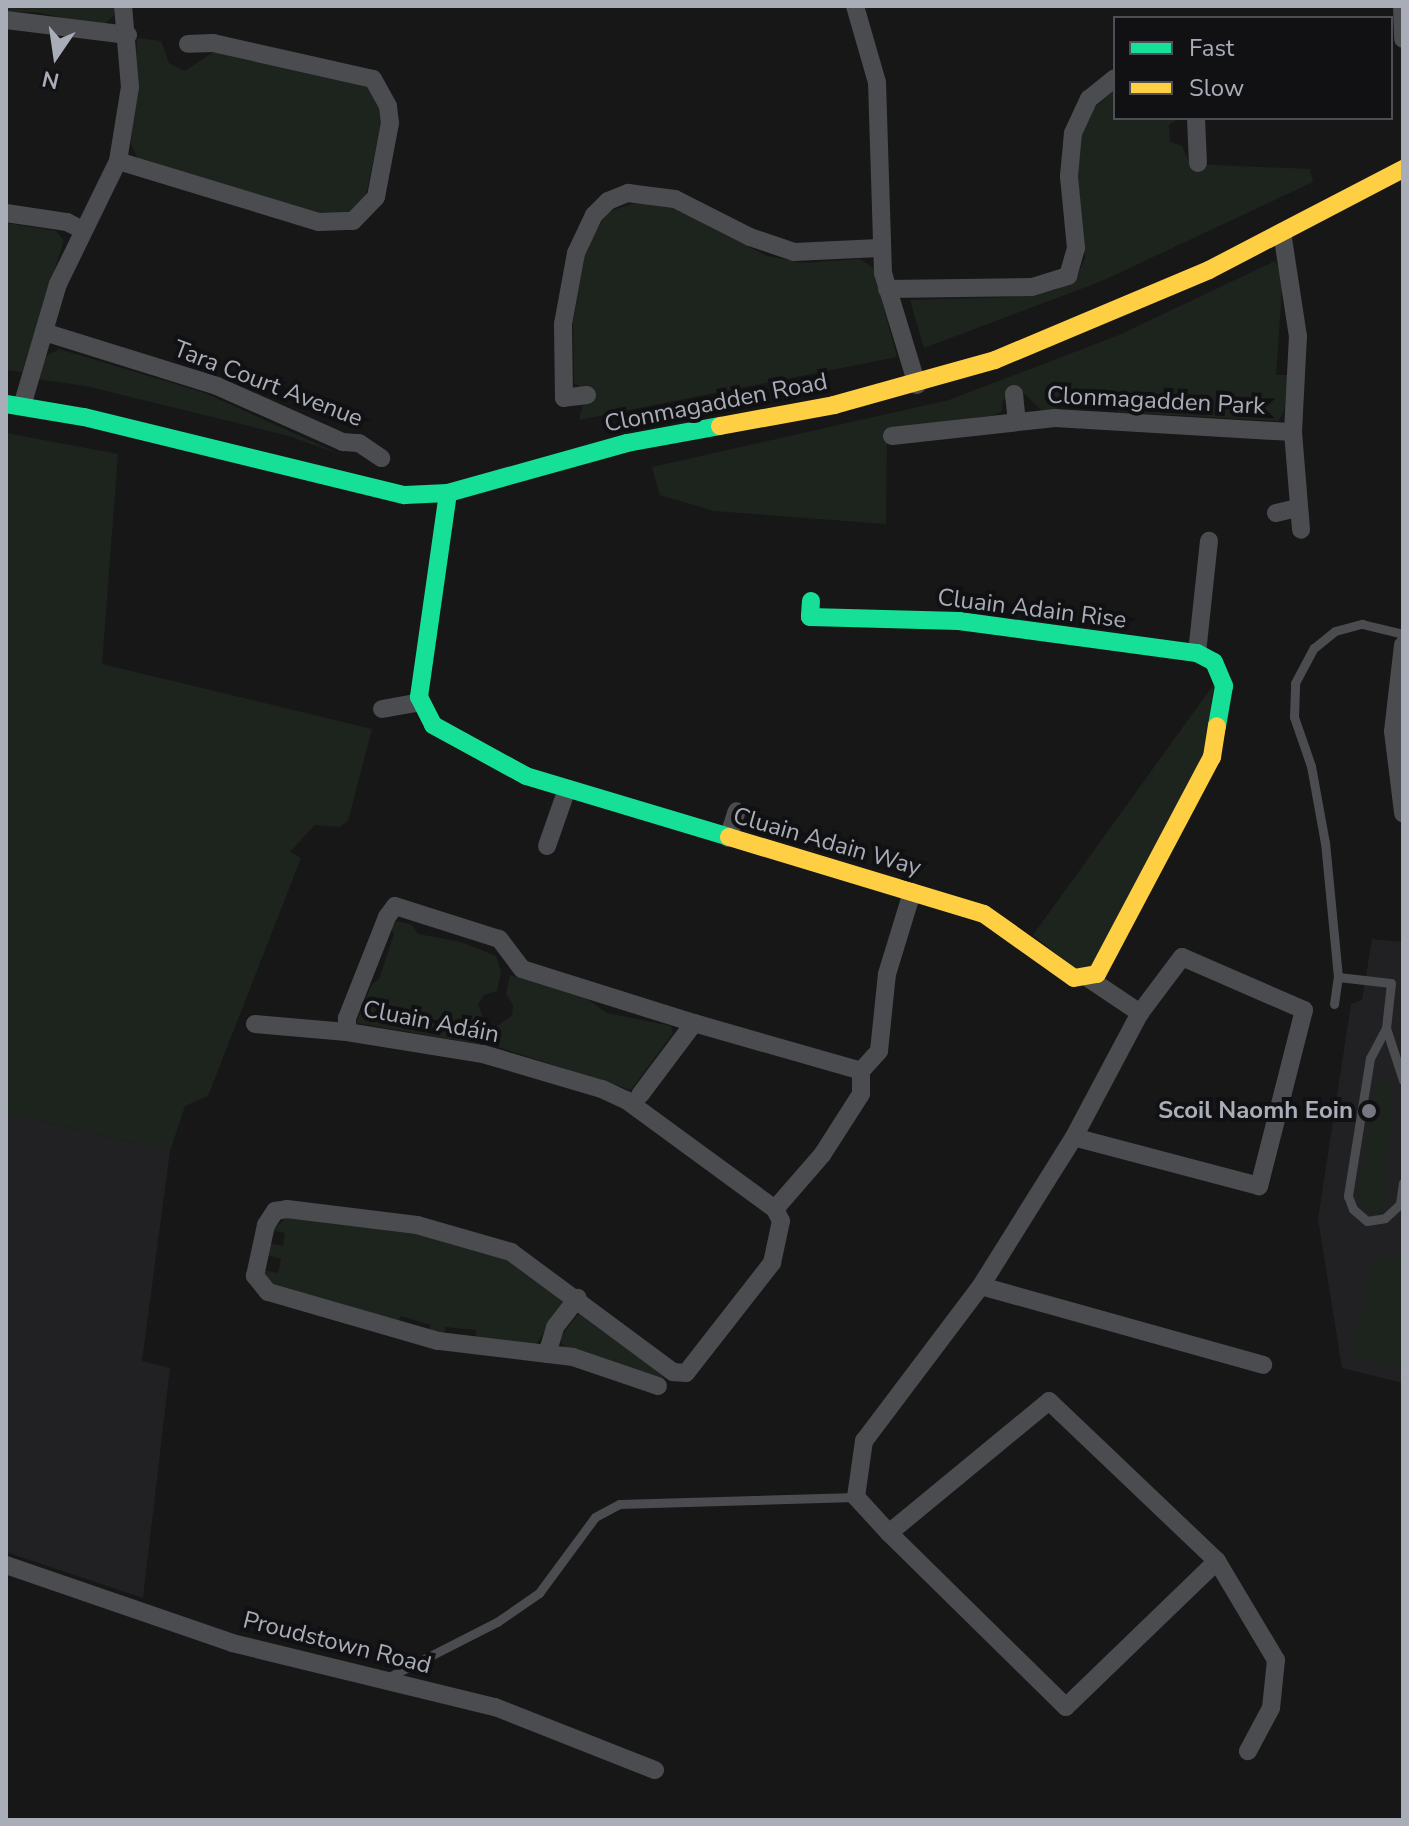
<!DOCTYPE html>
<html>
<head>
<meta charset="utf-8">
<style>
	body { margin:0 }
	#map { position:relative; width:1409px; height:1826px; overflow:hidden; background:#171717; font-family:"Nunito Sans",sans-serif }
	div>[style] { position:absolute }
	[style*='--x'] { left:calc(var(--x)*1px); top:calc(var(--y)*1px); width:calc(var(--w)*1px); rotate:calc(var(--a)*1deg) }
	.built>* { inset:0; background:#212123 }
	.green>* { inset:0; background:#1d241e }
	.lane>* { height:9px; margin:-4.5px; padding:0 4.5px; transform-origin:4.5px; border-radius:4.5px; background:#4b4c50 }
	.street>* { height:18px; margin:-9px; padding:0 9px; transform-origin:9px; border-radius:9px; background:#4b4c50 }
	.fast>* { height:18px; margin:-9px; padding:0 9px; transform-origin:9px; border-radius:9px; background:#16e098 }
	.slow>* { height:18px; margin:-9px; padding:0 9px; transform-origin:9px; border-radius:9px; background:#ffcf43 }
	.dots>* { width:22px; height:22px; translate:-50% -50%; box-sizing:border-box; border:4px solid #111113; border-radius:50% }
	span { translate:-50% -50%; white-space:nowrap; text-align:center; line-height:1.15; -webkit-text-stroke:8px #111113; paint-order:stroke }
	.street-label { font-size:24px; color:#a8adb8 }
	.poi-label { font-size:24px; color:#a8adb8; font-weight:700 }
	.right { translate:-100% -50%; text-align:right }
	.frame { position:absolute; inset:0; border:8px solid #a8adb8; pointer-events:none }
	.legend { position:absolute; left:1113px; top:16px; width:280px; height:104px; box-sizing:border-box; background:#111113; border:2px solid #4d4f55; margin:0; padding:10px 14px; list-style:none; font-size:24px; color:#a8adb8 }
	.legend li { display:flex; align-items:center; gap:16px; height:40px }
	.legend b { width:40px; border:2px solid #4d4f55 }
	.north { position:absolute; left:16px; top:16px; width:80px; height:80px; -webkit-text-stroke:6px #111113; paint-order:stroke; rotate:193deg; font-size:22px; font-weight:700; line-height:32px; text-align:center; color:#a8adb8 }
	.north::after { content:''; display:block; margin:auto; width:28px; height:36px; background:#a8adb8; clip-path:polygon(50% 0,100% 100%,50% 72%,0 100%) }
</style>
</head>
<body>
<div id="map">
	<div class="built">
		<div style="clip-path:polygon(1372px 939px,1403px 942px,1403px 1383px,1342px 1368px,1318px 1219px,1351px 1004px,1362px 1000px)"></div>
		<div style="clip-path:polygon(6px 1113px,170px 1151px,142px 1361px,170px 1368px,143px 1598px,6px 1552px)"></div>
	</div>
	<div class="green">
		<div style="clip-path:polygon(6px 6px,115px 6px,115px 14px,105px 24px,92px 24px,36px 12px,6px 12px)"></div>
		<div style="clip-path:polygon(137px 38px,161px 41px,169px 63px,185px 71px,215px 51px,367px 85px,378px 100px,382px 120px,366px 195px,350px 214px,320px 215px,138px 159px,131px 144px)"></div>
		<div style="clip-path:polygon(1115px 89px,1115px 118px,1179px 118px,1169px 125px,1170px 142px,1182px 146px,1190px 164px,1310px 169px,1313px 182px,1102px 281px,924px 348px,910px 300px,1011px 297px,1055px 290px,1076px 279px,1085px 258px,1077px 166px,1082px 131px,1089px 113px)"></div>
		<div style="clip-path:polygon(644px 200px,666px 204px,767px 256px,804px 263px,860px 259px,873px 268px,897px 357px,579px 420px,586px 391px,574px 383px,573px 322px,585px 251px,607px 212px)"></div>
		<div style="clip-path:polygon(6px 223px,56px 231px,64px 240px,22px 372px,6px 370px)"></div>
		<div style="clip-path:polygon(1275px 261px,1283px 274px,1276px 375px,1289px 375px,1284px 412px,1278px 421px,1118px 412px,1117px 400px,1058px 401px,1057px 411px,1044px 413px,1025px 394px,1003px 400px,1002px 411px,994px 415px,887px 433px,886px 524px,714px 511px,660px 495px,652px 467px,949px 400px,1119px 335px)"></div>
		<div style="clip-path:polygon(59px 349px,205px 393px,342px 455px,289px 436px,86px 386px,37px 379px,43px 358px)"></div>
		<div style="clip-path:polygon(6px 433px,118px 454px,102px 664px,372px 729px,348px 821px,339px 827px,315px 825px,290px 852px,301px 858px,208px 1096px,185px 1106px,170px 1151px,6px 1113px)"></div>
		<div style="clip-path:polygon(1214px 684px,1203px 766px,1098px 966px,1079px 972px,1033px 935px)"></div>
		<div style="clip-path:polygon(397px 921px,412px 925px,418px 934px,461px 942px,496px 956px,501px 972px,497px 991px,484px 995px,478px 1004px,485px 1023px,479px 1044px,356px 1023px,372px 984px,379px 979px,394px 934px,390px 928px)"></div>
		<div style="clip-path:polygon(510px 975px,587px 999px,607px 1013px,671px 1026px,673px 1033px,631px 1090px,489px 1044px,494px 1028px,512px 1016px,513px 1005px,506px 994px)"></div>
		<div style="clip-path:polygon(1377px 1083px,1389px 1083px,1391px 1111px,1386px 1194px,1391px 1196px,1379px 1214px,1368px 1213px,1357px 1199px)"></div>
		<div style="clip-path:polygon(287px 1217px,432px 1236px,515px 1262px,562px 1296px,563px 1305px,535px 1345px,476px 1338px,476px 1330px,445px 1327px,444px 1335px,428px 1332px,431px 1325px,401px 1316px,398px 1322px,271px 1285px,263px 1280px,263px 1270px,278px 1273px,281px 1259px,267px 1255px,269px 1243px,283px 1246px,285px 1233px,272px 1230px)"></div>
		<div style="clip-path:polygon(1375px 1254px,1403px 1260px,1403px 1368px,1351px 1355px)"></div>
		<div style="clip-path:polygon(578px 1314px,589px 1316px,667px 1379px,565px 1348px,559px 1339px)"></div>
	</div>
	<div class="lane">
		<div style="--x:1338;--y:977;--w:53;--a:6.5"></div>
		<div style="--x:1391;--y:983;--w:45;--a:96.3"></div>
		<div style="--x:1386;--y:1028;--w:34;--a:118"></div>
		<div style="--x:1370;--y:1058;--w:140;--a:99.1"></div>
		<div style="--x:1348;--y:1196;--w:14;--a:69"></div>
		<div style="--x:1353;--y:1209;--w:18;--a:41"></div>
		<div style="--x:1367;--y:1221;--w:18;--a:-9"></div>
		<div style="--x:1385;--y:1218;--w:21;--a:-43"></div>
		<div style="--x:1400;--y:1204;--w:21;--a:-82"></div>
		<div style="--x:1334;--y:1004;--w:27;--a:-82"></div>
		<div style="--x:1338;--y:977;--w:135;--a:-95.5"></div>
		<div style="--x:1325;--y:843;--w:78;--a:-100.3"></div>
		<div style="--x:1311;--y:766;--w:52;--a:-109.1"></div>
		<div style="--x:1294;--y:717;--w:34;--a:-88"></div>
		<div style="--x:1295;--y:683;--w:40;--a:-62"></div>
		<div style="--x:1314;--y:648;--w:27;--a:-39"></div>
		<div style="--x:1335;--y:631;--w:28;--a:-15"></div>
		<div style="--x:1362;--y:624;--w:42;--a:13.7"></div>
		<div style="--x:1386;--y:1028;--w:55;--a:71.9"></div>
		<div style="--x:385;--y:1679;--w:126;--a:-27"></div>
		<div style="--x:497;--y:1622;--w:51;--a:-34.6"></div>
		<div style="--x:539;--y:1593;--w:94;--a:-53.6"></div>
		<div style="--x:595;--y:1517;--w:27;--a:-28"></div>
		<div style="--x:619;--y:1504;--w:237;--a:-1.7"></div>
	</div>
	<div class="street">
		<div style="--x:855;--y:6;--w:79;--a:73.9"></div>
		<div style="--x:877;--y:82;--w:191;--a:88.2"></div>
		<div style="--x:883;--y:273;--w:117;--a:73.1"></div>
		<div style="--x:1402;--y:6;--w:33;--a:88"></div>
		<div style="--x:6;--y:20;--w:123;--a:7"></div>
		<div style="--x:1196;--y:118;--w:45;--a:87.5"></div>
		<div style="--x:118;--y:161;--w:210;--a:16.9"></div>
		<div style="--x:319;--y:222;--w:34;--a:-2"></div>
		<div style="--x:353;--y:221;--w:33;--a:-46"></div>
		<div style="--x:376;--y:197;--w:75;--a:-79.3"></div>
		<div style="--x:390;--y:123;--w:17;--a:-97"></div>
		<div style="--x:388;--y:106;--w:31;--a:-119"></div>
		<div style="--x:373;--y:79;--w:164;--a:-167.3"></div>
		<div style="--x:213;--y:43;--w:25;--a:178"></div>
		<div style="--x:6;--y:213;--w:62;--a:8.4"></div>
		<div style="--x:67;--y:222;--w:18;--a:27"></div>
		<div style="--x:1282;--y:232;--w:105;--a:81.3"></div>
		<div style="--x:1298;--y:336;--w:96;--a:93"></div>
		<div style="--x:1293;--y:432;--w:98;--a:85.3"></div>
		<div style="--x:887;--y:289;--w:145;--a:-0.8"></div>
		<div style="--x:1032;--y:287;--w:38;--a:-17"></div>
		<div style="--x:1068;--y:276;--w:29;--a:-74"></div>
		<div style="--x:1076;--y:248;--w:72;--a:-95.6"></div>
		<div style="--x:1069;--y:176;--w:43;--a:-84.7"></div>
		<div style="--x:1073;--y:133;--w:38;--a:-65"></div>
		<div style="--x:1089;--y:99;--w:33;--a:-39"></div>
		<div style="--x:44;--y:332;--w:181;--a:17.3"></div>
		<div style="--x:217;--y:386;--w:138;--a:24"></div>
		<div style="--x:343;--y:442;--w:16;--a:4"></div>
		<div style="--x:359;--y:443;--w:27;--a:34"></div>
		<div style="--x:1014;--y:394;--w:27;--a:84"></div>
		<div style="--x:587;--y:395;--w:23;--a:173"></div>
		<div style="--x:564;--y:398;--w:74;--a:-90.8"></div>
		<div style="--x:563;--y:324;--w:72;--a:-79.6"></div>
		<div style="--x:576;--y:253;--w:42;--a:-64.7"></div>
		<div style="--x:594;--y:215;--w:20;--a:-45"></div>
		<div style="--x:608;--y:201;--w:22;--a:-22"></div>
		<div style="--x:628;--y:193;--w:47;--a:7.3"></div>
		<div style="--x:675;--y:199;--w:84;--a:26.9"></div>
		<div style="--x:750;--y:237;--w:46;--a:18.8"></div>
		<div style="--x:794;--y:252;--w:85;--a:-2.7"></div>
		<div style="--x:22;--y:406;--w:127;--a:-73.6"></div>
		<div style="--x:58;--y:284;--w:137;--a:-64"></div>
		<div style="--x:118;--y:161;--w:75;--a:-80.8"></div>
		<div style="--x:130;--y:87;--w:81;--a:-94.9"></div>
		<div style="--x:892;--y:436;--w:164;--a:-6.3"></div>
		<div style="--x:1055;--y:418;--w:238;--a:3.4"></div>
		<div style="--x:1276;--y:513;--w:23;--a:-13"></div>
		<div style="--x:1403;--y:645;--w:87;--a:96.6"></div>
		<div style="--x:1393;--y:731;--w:83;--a:83"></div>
		<div style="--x:1197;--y:653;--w:113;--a:-83.9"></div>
		<div style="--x:382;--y:709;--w:39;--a:-10"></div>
		<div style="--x:728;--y:838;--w:28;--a:-72"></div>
		<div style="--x:547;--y:846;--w:60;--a:-70.7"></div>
		<div style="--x:1088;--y:978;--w:63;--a:33.9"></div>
		<div style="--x:1140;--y:1013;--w:70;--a:-53.1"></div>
		<div style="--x:1182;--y:957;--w:133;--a:23.5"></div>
		<div style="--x:1304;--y:1010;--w:182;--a:104.3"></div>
		<div style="--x:1259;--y:1186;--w:191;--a:-165.2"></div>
		<div style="--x:1074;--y:1137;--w:140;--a:-62"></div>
		<div style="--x:694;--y:1023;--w:174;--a:16"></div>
		<div style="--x:255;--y:1024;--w:92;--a:5"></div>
		<div style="--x:640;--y:1095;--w:90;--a:-53.1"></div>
		<div style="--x:694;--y:1023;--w:180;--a:-162.6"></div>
		<div style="--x:522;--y:969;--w:38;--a:-127"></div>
		<div style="--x:499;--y:939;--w:109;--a:-162.4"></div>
		<div style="--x:395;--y:906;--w:14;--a:126"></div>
		<div style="--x:387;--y:917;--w:109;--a:111.6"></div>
		<div style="--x:347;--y:1018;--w:14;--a:90"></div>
		<div style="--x:347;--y:1032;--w:138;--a:9.2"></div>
		<div style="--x:483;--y:1054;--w:124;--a:16.4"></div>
		<div style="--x:602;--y:1089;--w:26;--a:25"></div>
		<div style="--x:626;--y:1100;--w:185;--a:36.2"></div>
		<div style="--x:1074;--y:1137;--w:176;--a:122"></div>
		<div style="--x:981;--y:1286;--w:293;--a:15.6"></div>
		<div style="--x:547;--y:1354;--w:28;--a:-73"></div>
		<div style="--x:555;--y:1327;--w:37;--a:-52"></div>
		<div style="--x:658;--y:1386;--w:90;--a:-161.2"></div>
		<div style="--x:573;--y:1357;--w:136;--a:-173.2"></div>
		<div style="--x:438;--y:1341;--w:177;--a:-163.9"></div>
		<div style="--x:268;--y:1292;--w:21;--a:-129"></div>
		<div style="--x:255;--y:1276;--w:52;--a:-77.8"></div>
		<div style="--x:266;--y:1225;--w:17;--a:-57"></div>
		<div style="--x:275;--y:1211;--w:12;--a:-9"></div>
		<div style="--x:287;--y:1209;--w:131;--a:7"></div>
		<div style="--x:417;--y:1225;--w:98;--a:16"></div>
		<div style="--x:511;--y:1252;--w:202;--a:36.5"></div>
		<div style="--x:673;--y:1372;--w:13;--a:4"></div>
		<div style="--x:686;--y:1373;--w:140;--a:-52"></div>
		<div style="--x:772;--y:1263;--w:43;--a:-77.9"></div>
		<div style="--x:781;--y:1221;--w:13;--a:-117"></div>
		<div style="--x:775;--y:1209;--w:72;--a:-49"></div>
		<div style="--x:822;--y:1155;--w:72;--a:-57.4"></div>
		<div style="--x:861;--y:1094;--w:23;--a:-90"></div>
		<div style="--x:861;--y:1071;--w:27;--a:-48"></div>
		<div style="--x:879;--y:1051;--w:77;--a:-84.1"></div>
		<div style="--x:887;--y:974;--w:86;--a:-73"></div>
		<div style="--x:889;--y:1533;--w:207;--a:-39.5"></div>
		<div style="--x:1049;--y:1401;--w:232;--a:43.6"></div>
		<div style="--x:1217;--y:1561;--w:210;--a:136"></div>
		<div style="--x:1066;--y:1707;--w:248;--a:-135.5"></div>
		<div style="--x:889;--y:1533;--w:49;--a:-132.5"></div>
		<div style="--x:856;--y:1497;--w:57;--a:-81.9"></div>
		<div style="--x:864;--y:1441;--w:194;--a:-53"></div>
		<div style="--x:1217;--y:1561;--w:115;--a:59.2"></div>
		<div style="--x:1276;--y:1660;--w:48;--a:95.9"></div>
		<div style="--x:1271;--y:1708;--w:49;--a:118.1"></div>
		<div style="--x:6;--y:1565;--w:239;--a:19"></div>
		<div style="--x:232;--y:1643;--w:271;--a:13.7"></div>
		<div style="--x:495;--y:1707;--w:172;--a:21.5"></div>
	</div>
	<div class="fast">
		<div style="--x:6;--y:404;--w:79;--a:9.5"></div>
		<div style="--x:84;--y:417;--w:330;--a:13.7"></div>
		<div style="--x:405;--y:495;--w:43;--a:-2.7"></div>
		<div style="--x:448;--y:493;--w:186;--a:-15.6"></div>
		<div style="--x:627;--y:443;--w:95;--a:-10.4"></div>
		<div style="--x:448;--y:493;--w:206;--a:98.1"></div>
		<div style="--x:419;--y:697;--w:31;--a:63"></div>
		<div style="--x:433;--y:725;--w:106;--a:28.7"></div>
		<div style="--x:526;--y:776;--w:212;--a:16.7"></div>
		<div style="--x:811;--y:601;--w:16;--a:94"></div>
		<div style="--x:810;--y:617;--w:149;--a:1.5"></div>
		<div style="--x:959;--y:621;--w:240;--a:7.7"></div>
		<div style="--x:1197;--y:653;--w:19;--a:28"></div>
		<div style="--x:1214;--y:662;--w:26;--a:67"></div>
		<div style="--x:1224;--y:686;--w:41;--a:99.9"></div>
	</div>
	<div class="slow">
		<div style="--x:720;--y:426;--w:116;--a:-10.4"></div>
		<div style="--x:834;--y:405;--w:167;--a:-15.6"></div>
		<div style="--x:995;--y:360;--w:232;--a:-22.8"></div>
		<div style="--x:1209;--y:270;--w:219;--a:-27.5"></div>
		<div style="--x:729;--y:837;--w:266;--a:16.8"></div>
		<div style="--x:984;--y:914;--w:110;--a:35.4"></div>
		<div style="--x:1074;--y:978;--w:23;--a:-10"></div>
		<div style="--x:1097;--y:974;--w:246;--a:-62.1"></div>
		<div style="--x:1212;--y:757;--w:31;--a:-81"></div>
	</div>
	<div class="dots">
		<div style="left:1369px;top:1111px;background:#757880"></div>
	</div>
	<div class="street-label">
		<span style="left:268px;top:384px;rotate:21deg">Tara Court Avenue</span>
		<span style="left:1156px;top:401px;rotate:3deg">Clonmagadden Park</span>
		<span style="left:716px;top:403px;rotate:-11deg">Clonmagadden Road</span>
		<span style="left:1032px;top:609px;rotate:7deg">Cluain Adain Rise</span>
		<span style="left:827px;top:842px;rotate:16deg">Cluain Adain Way</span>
		<span style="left:431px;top:1022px;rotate:11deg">Cluain Adáin</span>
		<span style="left:337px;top:1643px;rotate:14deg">Proudstown Road</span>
	</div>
	<div class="poi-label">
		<span class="right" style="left:1353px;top:1111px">Scoil Naomh Eoin</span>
	</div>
	<div class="frame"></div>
	<ul class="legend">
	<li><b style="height:10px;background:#16e098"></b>Fast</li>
	<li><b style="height:10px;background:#ffcf43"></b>Slow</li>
	</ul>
	<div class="north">N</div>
</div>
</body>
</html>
